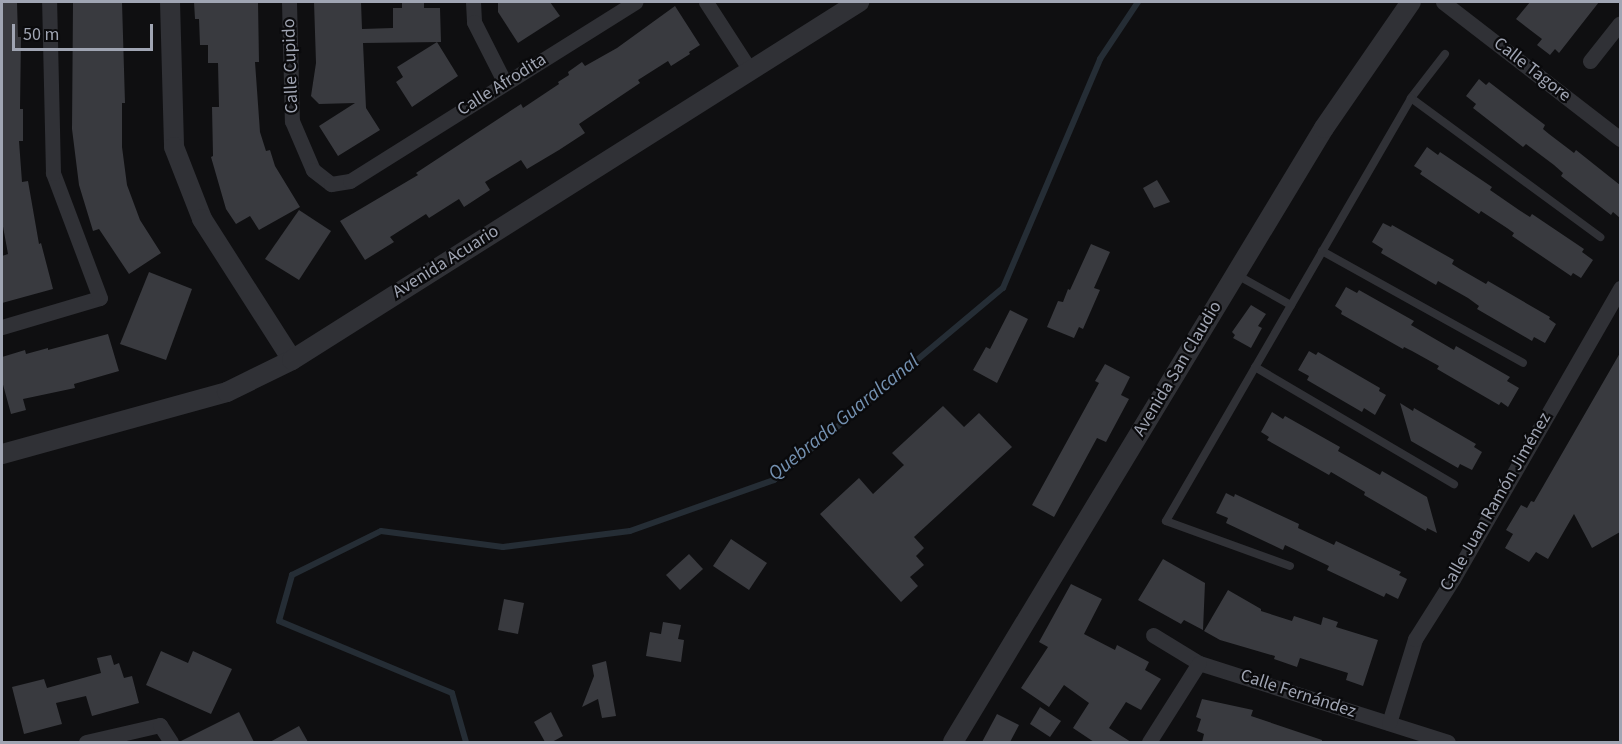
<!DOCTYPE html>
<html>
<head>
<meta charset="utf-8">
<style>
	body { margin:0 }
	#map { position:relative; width:1622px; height:744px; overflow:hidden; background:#0f0f11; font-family:"Source Sans 3",sans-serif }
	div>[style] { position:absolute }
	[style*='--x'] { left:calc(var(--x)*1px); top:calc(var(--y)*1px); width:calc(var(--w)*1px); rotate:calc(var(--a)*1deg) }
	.stream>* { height:6px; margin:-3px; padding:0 3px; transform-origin:3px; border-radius:3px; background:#252d35 }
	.building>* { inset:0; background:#393a3f }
	.service>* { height:8px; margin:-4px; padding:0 4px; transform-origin:4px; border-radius:4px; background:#303136 }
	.minor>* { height:15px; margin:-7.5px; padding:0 7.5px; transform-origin:7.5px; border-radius:7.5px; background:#303136 }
	.tertiary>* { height:20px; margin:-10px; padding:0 10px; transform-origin:10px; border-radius:10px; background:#303136 }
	span { translate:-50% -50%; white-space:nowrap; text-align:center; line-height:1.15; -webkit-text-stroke:4.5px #0a0a0c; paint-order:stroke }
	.street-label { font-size:18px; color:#a0a5b3 }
	.water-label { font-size:20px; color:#7491b1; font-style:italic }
	.frame { position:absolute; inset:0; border:3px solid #a0a5b3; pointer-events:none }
	.scale { position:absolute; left:12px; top:24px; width:141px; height:27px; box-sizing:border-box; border:3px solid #a0a5b3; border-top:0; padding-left:8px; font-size:18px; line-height:21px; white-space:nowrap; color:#a0a5b3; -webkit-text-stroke:4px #0a0a0c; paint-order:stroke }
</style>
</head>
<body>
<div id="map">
	<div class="stream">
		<div style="--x:466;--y:742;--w:51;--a:-105.9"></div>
		<div style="--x:452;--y:693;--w:187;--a:-157.4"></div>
		<div style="--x:279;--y:621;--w:48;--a:-74.2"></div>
		<div style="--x:292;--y:575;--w:99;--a:-26.3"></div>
		<div style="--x:381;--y:531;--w:123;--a:7.5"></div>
		<div style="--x:503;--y:547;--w:128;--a:-7.2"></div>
		<div style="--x:630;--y:531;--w:153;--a:-19.5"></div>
		<div style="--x:774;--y:480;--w:299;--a:-40"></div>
		<div style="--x:1003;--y:288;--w:249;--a:-67"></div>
		<div style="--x:1100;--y:59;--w:69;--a:-56.3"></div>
	</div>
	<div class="building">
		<div style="clip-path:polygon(2px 2px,17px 2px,18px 37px,21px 37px,20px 109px,23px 109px,23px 141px,19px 141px,22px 182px,28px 181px,39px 244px,41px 243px,53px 289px,2px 303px,2px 256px,8px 254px,2px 221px)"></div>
		<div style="clip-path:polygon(73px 2px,122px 2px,125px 103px,122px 103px,122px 147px,127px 185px,140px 220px,161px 253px,129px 274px,99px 229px,93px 231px,79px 185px,72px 129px)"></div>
		<div style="clip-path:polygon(194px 2px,258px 2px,259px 62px,255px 62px,260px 132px,266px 151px,270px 150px,275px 166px,300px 207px,259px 230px,250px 216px,236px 224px,226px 209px,211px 157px,213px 156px,212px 107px,219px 107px,218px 63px,208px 63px,208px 45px,200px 45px,199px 19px,195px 19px)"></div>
		<div style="clip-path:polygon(314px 2px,361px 2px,362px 29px,393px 28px,393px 8px,402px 8px,402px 2px,424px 2px,424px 8px,440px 8px,441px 42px,363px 43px,366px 108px,380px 130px,338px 156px,319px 126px,355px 103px,319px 104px,311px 96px,316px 63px)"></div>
		<div style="clip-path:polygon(498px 2px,550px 2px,560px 16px,518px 43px,498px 12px)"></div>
		<div style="clip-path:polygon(1530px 2px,1599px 2px,1559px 53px,1555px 49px,1550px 55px,1537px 45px,1542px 39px,1516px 19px)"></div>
		<div style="clip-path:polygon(675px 6px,700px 45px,689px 52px,690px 54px,671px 66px,668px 61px,638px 80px,640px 83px,579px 124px,585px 133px,559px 150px,527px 169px,521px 160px,485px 182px,490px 190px,464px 207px,459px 199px,429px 218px,426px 214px,390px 237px,394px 242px,365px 260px,340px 221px,418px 175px,416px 173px,521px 104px,523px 108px,559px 84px,558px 82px,569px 75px,568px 72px,582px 62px,585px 66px,617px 48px)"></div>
		<div style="clip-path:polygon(437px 42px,458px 76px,412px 107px,396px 82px,403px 77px,397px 67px)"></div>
		<div style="clip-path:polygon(1479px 79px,1486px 85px,1489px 82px,1545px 125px,1543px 129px,1549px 134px,1574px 153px,1576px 150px,1620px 185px,1620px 218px,1613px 212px,1611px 215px,1561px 176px,1563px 173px,1554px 165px,1526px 144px,1523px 147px,1473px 108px,1476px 104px,1466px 96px)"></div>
		<div style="clip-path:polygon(1427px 147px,1438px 155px,1440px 152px,1492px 187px,1490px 190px,1519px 210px,1530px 217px,1532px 214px,1584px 249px,1582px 252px,1593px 260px,1581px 278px,1573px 273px,1571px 276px,1512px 236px,1514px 233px,1507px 228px,1481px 211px,1479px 214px,1420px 174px,1422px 171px,1414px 166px)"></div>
		<div style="clip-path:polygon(1157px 180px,1170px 202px,1154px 208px,1143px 188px)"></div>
		<div style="clip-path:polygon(299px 210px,331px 231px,299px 280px,265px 259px)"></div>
		<div style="clip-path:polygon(1383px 223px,1391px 227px,1392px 225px,1454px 260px,1452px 264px,1460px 269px,1486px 284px,1488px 281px,1550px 317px,1549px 319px,1556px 324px,1545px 343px,1534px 337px,1532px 341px,1477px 309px,1479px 306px,1468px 298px,1438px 281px,1436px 285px,1381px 253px,1383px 249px,1372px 242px)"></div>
		<div style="clip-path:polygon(1091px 244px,1110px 252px,1094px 288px,1100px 290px,1083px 329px,1079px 327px,1074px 338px,1047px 327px,1058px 301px,1063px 302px,1068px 289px,1070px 290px)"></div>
		<div style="clip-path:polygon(149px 272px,192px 289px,166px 360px,120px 344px)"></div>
		<div style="clip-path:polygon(1346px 287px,1357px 293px,1359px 290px,1414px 321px,1411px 325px,1454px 350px,1456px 346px,1510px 377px,1507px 381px,1519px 388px,1508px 407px,1501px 402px,1499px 405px,1437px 369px,1439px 366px,1412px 351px,1404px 347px,1403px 349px,1341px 314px,1342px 311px,1335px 306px)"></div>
		<div style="clip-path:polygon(1251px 305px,1266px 314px,1258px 326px,1262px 328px,1251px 348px,1233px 338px,1235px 335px,1232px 332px)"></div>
		<div style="clip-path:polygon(1010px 310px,1028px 319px,997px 383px,973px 370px,986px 347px,990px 349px)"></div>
		<div style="clip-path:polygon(108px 334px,119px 371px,74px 384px,75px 388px,23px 399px,26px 410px,11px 414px,2px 381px,2px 357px,25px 350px,26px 354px,48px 348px,48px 350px)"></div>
		<div style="clip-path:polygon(1309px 351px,1316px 355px,1318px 352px,1380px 388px,1379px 391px,1386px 395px,1375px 415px,1364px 408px,1362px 412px,1307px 380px,1309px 376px,1298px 370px)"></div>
		<div style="clip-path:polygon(1620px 353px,1620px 532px,1592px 548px,1574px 514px,1548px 559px,1536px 552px,1529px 562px,1505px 548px,1513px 534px,1506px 530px,1521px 505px,1527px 508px,1531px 501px,1534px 502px)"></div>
		<div style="clip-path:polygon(1105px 364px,1130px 377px,1121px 395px,1129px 399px,1106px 442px,1097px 438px,1054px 517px,1032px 505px,1099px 383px,1095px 381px)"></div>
		<div style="clip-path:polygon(1400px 403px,1413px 411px,1414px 408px,1476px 444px,1474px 447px,1482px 452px,1472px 470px,1460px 464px,1458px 468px,1411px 441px)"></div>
		<div style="clip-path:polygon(943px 406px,964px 427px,979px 413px,1012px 447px,914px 537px,924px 548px,916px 556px,924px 565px,910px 577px,918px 586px,901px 602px,820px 514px,859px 478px,873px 494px,904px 465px,892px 453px)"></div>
		<div style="clip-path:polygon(1272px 412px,1283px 419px,1285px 416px,1340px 447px,1338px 451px,1380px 475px,1382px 471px,1427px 497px,1437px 533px,1427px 528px,1426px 531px,1364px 495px,1365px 492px,1331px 472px,1329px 475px,1267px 440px,1269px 437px,1261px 432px)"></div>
		<div style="clip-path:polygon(1226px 493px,1234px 497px,1235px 494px,1299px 524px,1298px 528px,1334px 545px,1336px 541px,1401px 572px,1399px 575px,1407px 579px,1398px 599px,1386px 593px,1384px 597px,1327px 570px,1329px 566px,1285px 545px,1283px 550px,1226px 523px,1228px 518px,1216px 513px)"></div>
		<div style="clip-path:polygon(731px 539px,767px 563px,749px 590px,713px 566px)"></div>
		<div style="clip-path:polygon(689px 554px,703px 569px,680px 590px,666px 575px)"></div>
		<div style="clip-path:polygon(1163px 559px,1205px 583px,1203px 630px,1184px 620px,1181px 624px,1138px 600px)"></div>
		<div style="clip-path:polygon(1071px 584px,1102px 599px,1084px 634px,1115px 650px,1117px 645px,1149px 662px,1145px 670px,1161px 679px,1141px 710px,1126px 702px,1109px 728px,1131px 742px,1094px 742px,1073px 728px,1089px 703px,1064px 685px,1049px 707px,1021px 688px,1048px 647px,1039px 642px)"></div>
		<div style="clip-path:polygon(1228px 590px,1261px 609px,1261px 611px,1292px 621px,1294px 616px,1321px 625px,1323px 617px,1338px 622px,1336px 627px,1378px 640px,1363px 686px,1346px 680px,1348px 673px,1300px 658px,1297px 667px,1274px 659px,1275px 656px,1220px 640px,1204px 631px)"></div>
		<div style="clip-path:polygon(504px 599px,524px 603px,518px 634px,498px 630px)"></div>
		<div style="clip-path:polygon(663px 622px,681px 625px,678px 639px,684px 640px,681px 662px,646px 656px,650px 632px,661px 634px)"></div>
		<div style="clip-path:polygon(161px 651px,188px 663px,193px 651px,232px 669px,211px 714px,146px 685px)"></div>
		<div style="clip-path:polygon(111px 655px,114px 665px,119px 663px,124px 678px,132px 676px,139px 703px,92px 716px,86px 696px,56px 703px,62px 724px,24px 734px,12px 687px,44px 679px,47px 688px,101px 673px,97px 658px)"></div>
		<div style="clip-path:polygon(606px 661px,616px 716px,602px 718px,598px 699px,582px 707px,594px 676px,592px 665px)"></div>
		<div style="clip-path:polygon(1202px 699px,1253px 710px,1251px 716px,1322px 740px,1322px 742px,1202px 742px,1204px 734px,1197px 731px,1201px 719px,1196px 717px)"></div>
		<div style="clip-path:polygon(1040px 707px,1061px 721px,1050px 737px,1030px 724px)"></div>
		<div style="clip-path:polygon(239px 712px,254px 742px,181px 742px,181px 741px)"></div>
		<div style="clip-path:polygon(551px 712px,563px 736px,552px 742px,545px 742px,534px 722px)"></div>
		<div style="clip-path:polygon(997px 714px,1019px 725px,1010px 742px,982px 742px)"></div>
		<div style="clip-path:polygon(299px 726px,308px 742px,270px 742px)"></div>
	</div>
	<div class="service">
		<div style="--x:1445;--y:54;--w:56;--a:127.7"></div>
		<div style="--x:1411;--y:98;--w:235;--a:36.3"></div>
		<div style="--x:1322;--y:251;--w:230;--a:29.1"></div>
		<div style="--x:1237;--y:275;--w:62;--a:29.1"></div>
		<div style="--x:1255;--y:367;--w:231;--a:30.5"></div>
		<div style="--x:1290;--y:566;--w:132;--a:-160.1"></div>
		<div style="--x:1166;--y:521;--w:489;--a:-59.9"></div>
	</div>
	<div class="minor">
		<div style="--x:289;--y:2;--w:119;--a:88.6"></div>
		<div style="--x:292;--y:121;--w:53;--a:66.8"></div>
		<div style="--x:313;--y:170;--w:23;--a:38"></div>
		<div style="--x:331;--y:184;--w:19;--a:-9"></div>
		<div style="--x:350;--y:181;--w:337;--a:-32.1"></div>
		<div style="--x:473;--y:2;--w:20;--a:87"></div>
		<div style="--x:474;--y:22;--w:68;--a:63.1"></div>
		<div style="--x:706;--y:2;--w:81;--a:57.1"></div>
		<div style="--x:1443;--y:2;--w:224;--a:37.7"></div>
		<div style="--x:1590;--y:61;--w:48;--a:-51.7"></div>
		<div style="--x:2;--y:327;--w:102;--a:-16.5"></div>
		<div style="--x:100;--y:298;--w:134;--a:-110.6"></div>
		<div style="--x:53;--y:173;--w:171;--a:-91.3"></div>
		<div style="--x:1153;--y:635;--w:54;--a:31.3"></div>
		<div style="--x:1199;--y:663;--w:261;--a:17.6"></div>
		<div style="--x:1389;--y:723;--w:88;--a:-72.8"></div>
		<div style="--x:1415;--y:639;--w:71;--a:-57.7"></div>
		<div style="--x:1453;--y:579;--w:336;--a:-60.1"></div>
		<div style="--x:86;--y:742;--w:76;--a:-12.9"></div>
		<div style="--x:160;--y:725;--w:20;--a:57"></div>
		<div style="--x:1149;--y:742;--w:93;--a:-57.7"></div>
	</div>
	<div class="tertiary">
		<div style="--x:170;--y:2;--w:145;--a:88.4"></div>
		<div style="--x:174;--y:147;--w:77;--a:68.7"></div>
		<div style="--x:202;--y:219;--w:167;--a:57.4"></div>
		<div style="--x:2;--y:454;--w:233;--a:-15.4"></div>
		<div style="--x:227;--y:392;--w:72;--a:-26.2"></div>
		<div style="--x:292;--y:360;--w:671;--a:-32.27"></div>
		<div style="--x:953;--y:742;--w:717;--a:-58.86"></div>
		<div style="--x:1324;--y:128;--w:153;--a:-55.4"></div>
	</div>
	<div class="street-label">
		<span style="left:291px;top:66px;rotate:-92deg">Calle Cupido</span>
		<span style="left:1532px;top:70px;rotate:38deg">Calle Tagore</span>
		<span style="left:502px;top:85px;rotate:-32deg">Calle Afrodita</span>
		<span style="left:446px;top:262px;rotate:-32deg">Avenida Acuario</span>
		<span style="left:1178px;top:369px;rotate:-59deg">Avenida San Claudio</span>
		<span style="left:1496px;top:502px;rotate:-60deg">Calle Juan Ramón Jiménez</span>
		<span style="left:1298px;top:694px;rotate:18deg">Calle Fernández</span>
	</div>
	<div class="water-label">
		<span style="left:844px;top:418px;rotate:-39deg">Quebrada Guaralcanal</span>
	</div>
	<div class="frame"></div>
	<div class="scale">50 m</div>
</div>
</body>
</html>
